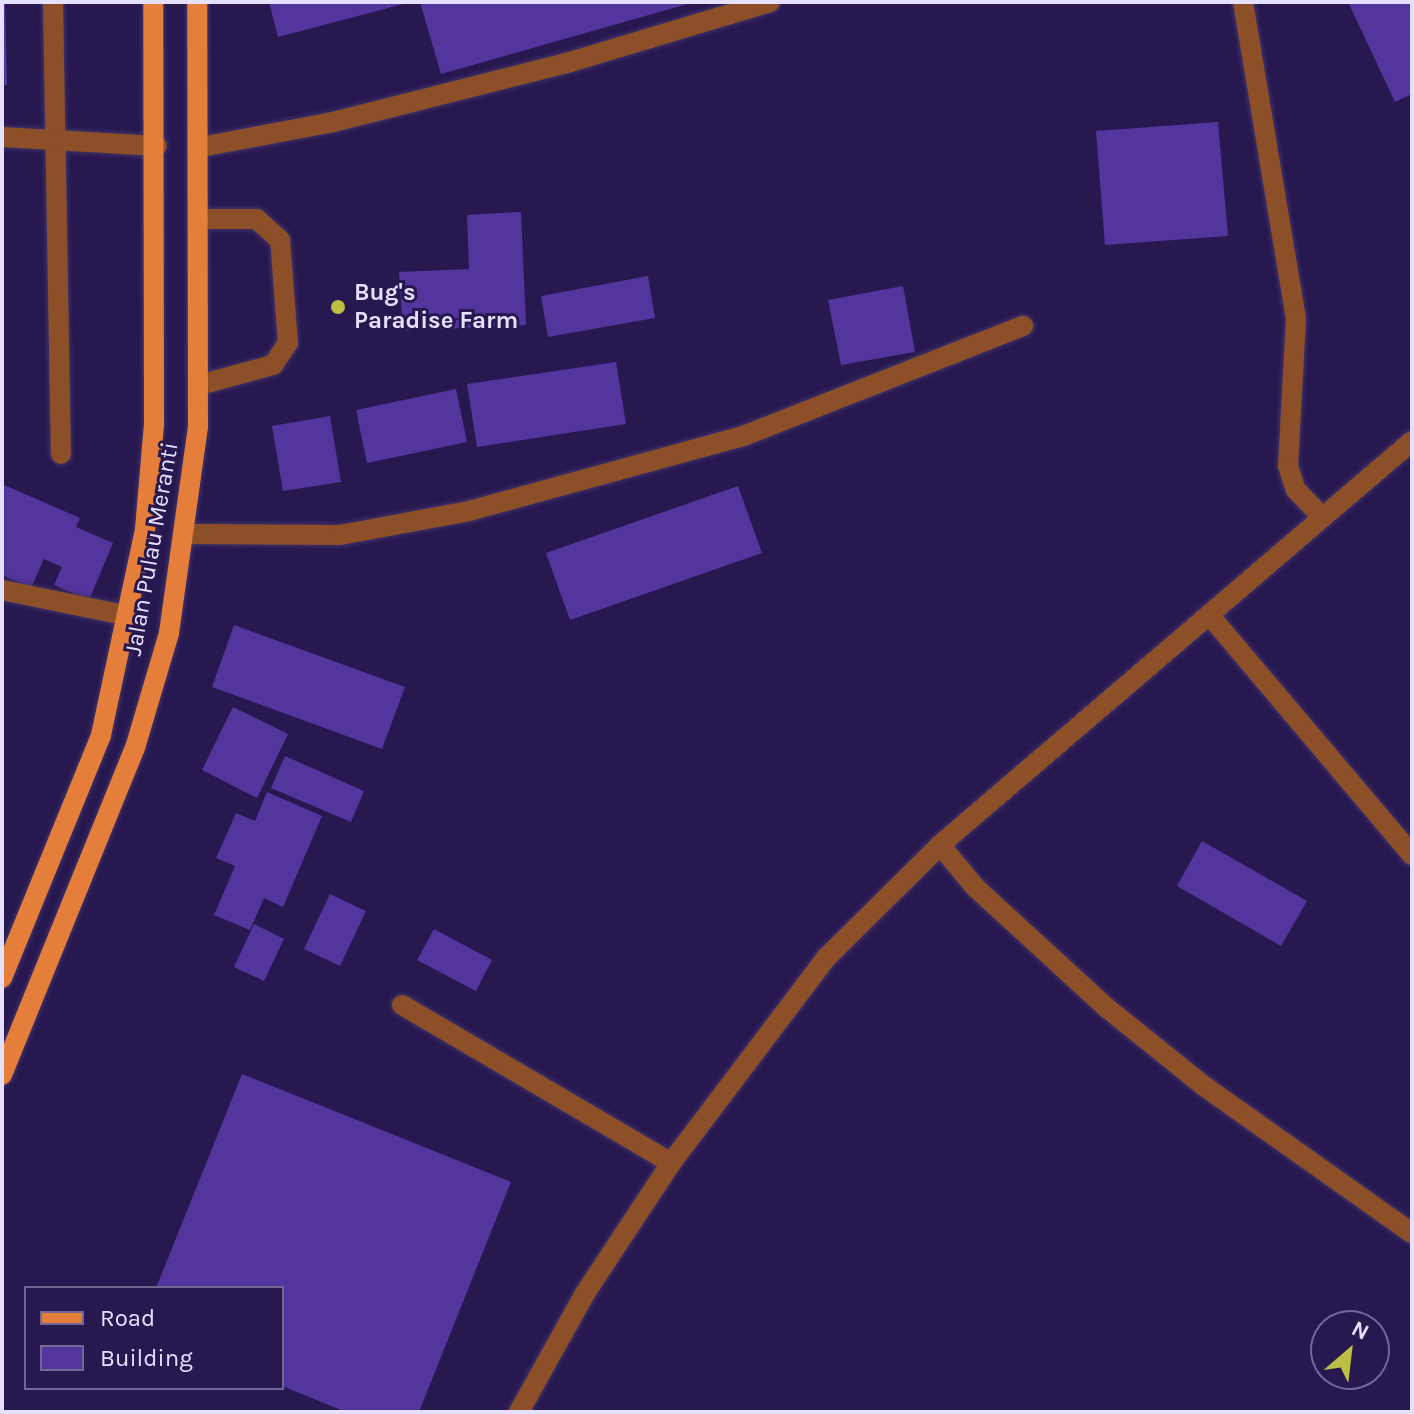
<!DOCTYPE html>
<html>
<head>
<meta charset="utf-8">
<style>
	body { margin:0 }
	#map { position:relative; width:1414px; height:1414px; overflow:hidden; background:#271850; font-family:Karla,sans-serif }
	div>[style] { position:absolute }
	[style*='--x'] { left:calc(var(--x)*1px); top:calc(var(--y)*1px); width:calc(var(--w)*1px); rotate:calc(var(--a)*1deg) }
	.building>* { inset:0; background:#53359e }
	.roads { filter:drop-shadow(0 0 2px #413468) drop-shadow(0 0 2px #413468) }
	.minor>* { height:20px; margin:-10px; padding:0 10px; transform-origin:10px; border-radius:10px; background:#8d4f27 }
	.major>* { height:20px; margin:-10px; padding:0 10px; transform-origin:10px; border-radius:10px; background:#e57e3a }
	.dots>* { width:22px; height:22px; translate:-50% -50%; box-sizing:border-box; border:4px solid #271850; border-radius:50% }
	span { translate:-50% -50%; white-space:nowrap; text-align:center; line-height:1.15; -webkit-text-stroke:6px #271850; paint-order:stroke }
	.poi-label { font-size:24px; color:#e4e0fd; font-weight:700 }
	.left { translate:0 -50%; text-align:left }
	.street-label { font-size:24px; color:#e4e0fd }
	.frame { position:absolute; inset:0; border:4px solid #e4e0fd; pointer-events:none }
	.legend { position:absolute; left:24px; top:1286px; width:260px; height:104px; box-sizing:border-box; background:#271850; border:2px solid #736895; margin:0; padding:10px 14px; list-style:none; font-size:24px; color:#e4e0fd }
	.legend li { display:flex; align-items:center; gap:16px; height:40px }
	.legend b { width:40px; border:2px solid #736895 }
	.north { position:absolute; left:1310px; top:1310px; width:80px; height:80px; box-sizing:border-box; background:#271850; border:2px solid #736895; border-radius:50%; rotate:28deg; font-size:22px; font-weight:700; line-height:32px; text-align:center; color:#e4e0fd }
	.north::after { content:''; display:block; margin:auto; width:28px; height:36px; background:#bcbf44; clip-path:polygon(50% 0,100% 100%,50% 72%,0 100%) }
</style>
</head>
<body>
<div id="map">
	<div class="building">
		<div style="clip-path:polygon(2px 2px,5px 2px,7px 85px,2px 85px)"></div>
		<div style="clip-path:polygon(269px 2px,406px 2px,407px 3px,278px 37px)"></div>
		<div style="clip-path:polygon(420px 2px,691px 2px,691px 3px,441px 74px)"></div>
		<div style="clip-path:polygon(1348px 2px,1412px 2px,1412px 94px,1395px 102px)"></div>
		<div style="clip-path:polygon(1218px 122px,1228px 236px,1105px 245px,1096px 131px)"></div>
		<div style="clip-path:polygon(521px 212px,526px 325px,403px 331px,399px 272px,469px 269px,467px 215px)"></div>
		<div style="clip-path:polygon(648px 276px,655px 318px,548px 337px,541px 296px)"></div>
		<div style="clip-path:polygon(903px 286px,915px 352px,841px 365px,828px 300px)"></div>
		<div style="clip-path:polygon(616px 362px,626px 424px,477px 447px,467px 384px)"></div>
		<div style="clip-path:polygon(456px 389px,467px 442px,367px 463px,356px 410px)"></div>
		<div style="clip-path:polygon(330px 416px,341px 482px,283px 491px,272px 426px)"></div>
		<div style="clip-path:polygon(2px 484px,80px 518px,76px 527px,113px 543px,89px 600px,54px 585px,62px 567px,44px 559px,31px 588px,2px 575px)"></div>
		<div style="clip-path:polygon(738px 486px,762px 553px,570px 620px,546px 553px)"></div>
		<div style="clip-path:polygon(234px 625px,405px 687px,382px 749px,212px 687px)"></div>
		<div style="clip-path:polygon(233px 707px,288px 734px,257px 798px,202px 770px)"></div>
		<div style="clip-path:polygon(285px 756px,364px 791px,351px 822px,271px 788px)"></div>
		<div style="clip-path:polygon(267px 792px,322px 816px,283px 907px,264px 898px,250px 930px,214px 915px,235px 866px,216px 858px,236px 813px,255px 821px)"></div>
		<div style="clip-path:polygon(1202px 841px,1307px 901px,1281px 946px,1177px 886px)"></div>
		<div style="clip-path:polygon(330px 894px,366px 911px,340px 966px,304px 949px)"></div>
		<div style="clip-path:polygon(254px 924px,284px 939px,264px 981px,234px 967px)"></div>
		<div style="clip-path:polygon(434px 929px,492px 960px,476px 991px,417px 960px)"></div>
		<div style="clip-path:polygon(242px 1074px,511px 1182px,419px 1412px,346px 1412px,282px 1386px,282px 1288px,156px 1288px)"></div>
	</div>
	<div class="roads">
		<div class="minor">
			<div style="--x:53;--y:2;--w:452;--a:89"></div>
			<div style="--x:1243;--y:2;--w:321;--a:80.5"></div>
			<div style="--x:1296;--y:319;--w:147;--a:93.1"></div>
			<div style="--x:1288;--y:466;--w:25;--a:72"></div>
			<div style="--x:1296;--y:490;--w:37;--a:46"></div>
			<div style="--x:2;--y:137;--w:155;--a:3.3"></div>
			<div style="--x:201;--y:147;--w:134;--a:-10.7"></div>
			<div style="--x:333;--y:122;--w:244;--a:-14.2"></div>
			<div style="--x:570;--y:62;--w:209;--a:-16.7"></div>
			<div style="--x:199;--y:385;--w:77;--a:-15.1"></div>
			<div style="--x:273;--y:365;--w:27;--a:-56"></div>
			<div style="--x:288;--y:343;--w:103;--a:-94.4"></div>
			<div style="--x:280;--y:240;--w:31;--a:-138"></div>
			<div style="--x:257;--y:219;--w:57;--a:180"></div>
			<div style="--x:185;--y:534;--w:155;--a:0.4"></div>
			<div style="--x:340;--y:535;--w:131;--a:-10.5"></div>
			<div style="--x:469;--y:511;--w:287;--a:-15.3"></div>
			<div style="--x:746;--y:435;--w:298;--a:-21.5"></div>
			<div style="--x:2;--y:590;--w:130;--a:11.6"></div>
			<div style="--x:1211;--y:617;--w:312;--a:49.8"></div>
			<div style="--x:940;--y:845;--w:56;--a:50.1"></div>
			<div style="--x:976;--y:888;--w:178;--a:42.5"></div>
			<div style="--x:1107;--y:1008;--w:124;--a:38.8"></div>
			<div style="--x:1204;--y:1086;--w:255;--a:35.3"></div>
			<div style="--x:402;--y:1005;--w:312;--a:30.4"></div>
			<div style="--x:519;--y:1412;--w:134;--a:-60.9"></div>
			<div style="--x:584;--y:1295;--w:158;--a:-56.6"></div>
			<div style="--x:671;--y:1163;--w:258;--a:-52.9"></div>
			<div style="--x:827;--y:957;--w:159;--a:-44.7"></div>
			<div style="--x:940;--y:845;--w:621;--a:-40.56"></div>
		</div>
		<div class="major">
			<div style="--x:2;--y:978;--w:262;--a:-67.8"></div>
			<div style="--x:101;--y:735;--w:211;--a:-77.9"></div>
			<div style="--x:145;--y:529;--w:106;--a:-85.1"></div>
			<div style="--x:154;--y:423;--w:421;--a:-90.1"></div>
			<div style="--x:2;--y:1075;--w:353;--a:-67.9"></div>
			<div style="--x:135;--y:748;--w:120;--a:-73.5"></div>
			<div style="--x:169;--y:633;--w:209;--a:-82"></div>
			<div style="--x:198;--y:426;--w:424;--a:-90.1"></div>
		</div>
	</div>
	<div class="dots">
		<div style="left:338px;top:307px;background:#bcbf44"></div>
	</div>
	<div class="poi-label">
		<span class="left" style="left:354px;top:307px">Bug's<br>Paradise Farm</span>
	</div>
	<div class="street-label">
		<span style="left:152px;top:549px;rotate:-80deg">Jalan Pulau Meranti</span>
	</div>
	<div class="frame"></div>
	<ul class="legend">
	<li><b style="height:10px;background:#e57e3a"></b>Road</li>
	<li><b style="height:22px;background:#53359e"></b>Building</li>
	</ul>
	<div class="north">N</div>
</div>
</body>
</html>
